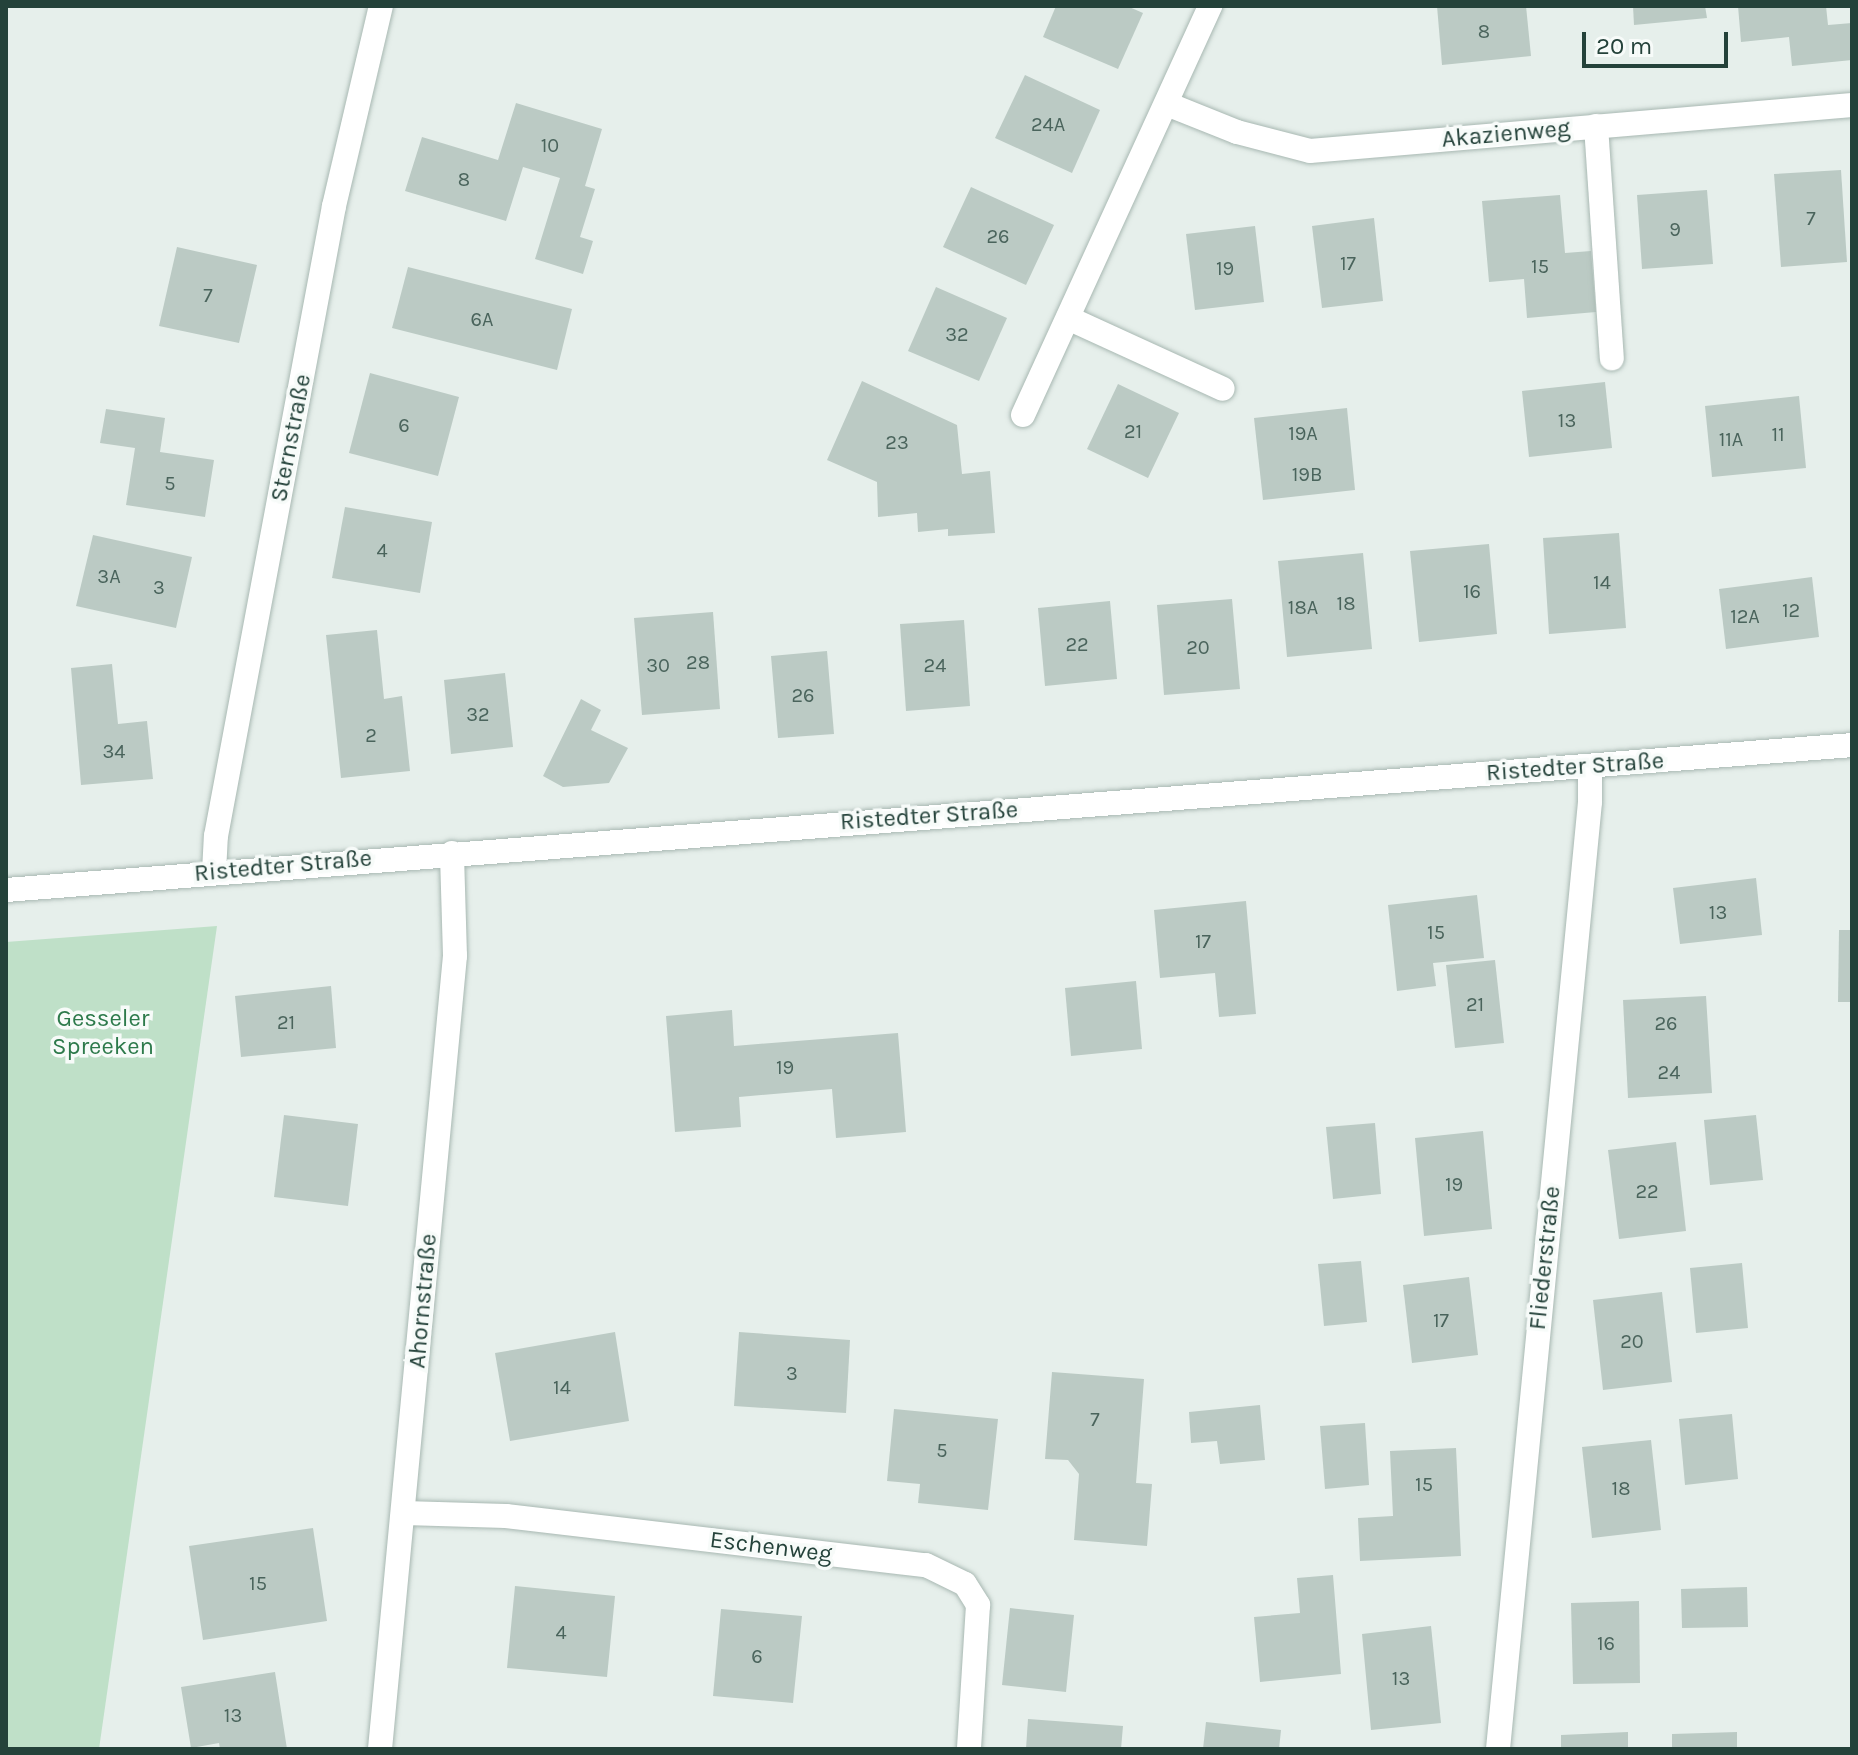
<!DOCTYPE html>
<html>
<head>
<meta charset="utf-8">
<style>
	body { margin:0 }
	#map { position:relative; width:1858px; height:1755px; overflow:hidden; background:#e6efeb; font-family:Karla,sans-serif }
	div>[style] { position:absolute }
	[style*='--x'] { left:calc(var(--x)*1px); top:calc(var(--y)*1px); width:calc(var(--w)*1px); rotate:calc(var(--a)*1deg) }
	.green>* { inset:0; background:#bfe0c8 }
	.building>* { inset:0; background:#bbcac4 }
	.roads { filter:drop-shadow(0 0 2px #a8b8b2) drop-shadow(0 0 2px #a8b8b2) }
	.minor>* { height:24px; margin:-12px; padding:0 12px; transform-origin:12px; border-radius:12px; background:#fff }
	span { translate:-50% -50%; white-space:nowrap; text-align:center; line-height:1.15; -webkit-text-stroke:7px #f7fbf9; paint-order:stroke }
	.number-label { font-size:20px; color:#4a645c }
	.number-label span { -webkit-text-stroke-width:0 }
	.street-label { font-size:24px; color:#24423a }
	.park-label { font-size:24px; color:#2d7a4b }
	.frame { position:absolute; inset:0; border:8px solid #24423a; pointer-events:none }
	.scale { position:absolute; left:1582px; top:32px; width:146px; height:36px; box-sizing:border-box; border:4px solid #24423a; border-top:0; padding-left:10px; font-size:24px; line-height:28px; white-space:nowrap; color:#24423a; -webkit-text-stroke:6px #f7fbf9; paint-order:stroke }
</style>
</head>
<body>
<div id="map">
	<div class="green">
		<div style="clip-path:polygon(217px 926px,99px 1749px,6px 1749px,6px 942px)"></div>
	</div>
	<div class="building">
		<div style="clip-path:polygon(1056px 6px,1127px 6px,1143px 13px,1118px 69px,1043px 37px)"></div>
		<div style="clip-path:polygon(1437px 6px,1526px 6px,1531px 56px,1442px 65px)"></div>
		<div style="clip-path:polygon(1633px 6px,1705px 6px,1707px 18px,1634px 25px)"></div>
		<div style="clip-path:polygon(1738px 6px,1826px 6px,1828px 25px,1852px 23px,1852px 60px,1792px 66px,1789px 37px,1741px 42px)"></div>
		<div style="clip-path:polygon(1025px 75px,1100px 110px,1072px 173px,995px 138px)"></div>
		<div style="clip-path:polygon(516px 103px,602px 129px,585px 186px,595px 189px,580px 237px,593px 241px,583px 274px,535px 259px,560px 178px,523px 167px,506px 221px,405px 191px,422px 137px,498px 160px)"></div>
		<div style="clip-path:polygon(1841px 170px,1847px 262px,1781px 267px,1774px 174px)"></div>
		<div style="clip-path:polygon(971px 187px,1054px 225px,1026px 285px,943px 247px)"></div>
		<div style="clip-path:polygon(1707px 190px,1713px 264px,1642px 269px,1637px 195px)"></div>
		<div style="clip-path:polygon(1560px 195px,1565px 253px,1591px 251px,1596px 312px,1527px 318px,1524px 279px,1489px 282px,1482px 201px)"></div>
		<div style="clip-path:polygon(1374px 218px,1383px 301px,1322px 308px,1312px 226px)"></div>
		<div style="clip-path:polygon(1255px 226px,1264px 302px,1195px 310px,1186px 234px)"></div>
		<div style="clip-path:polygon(177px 247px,257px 265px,239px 343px,159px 326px)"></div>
		<div style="clip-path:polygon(408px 267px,572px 309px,557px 370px,392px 328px)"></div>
		<div style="clip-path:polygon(936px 287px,1007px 318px,979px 381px,908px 351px)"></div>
		<div style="clip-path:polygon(370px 373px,459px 397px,438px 476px,349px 453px)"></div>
		<div style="clip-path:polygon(862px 381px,957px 425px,962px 474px,990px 471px,995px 533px,948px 536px,948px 529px,918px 532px,917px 513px,878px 517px,877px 482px,827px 460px)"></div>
		<div style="clip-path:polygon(1605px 382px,1612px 448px,1529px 457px,1522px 391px)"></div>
		<div style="clip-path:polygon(1118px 384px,1179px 413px,1148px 478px,1087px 449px)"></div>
		<div style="clip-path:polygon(1799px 396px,1806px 468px,1712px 477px,1705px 406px)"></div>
		<div style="clip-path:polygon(1347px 408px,1355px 490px,1263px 500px,1254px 418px)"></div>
		<div style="clip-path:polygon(106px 409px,165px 418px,160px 452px,214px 460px,205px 517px,126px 505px,135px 448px,100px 443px)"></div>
		<div style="clip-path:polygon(345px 507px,432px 522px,420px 593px,332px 578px)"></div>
		<div style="clip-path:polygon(1619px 533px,1626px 628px,1549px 634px,1543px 538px)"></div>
		<div style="clip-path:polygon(93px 535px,192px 557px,176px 628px,76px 606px)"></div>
		<div style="clip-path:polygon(1489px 544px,1497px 634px,1419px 642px,1410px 551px)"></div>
		<div style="clip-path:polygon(1363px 553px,1372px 649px,1287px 657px,1278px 561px)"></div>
		<div style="clip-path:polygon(1812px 577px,1819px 637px,1726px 649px,1719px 589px)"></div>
		<div style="clip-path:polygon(1232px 599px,1240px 689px,1164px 695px,1157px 605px)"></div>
		<div style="clip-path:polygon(1110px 601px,1117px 679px,1045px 686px,1038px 608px)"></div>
		<div style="clip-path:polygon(713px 612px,720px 709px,642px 715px,634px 618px)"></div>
		<div style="clip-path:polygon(964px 620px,970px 706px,906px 711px,900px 624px)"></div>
		<div style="clip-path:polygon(377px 630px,384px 699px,402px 696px,410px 771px,341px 778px,326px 635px)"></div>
		<div style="clip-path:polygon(827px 651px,834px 734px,778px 738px,771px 656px)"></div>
		<div style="clip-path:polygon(112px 664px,118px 724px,147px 721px,153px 779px,81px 785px,71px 668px)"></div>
		<div style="clip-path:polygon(505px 673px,513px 747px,451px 754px,444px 680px)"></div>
		<div style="clip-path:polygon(581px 699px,601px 710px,591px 730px,628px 748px,609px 783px,563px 787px,543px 776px)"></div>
		<div style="clip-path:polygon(1756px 878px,1762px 935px,1680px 944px,1673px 888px)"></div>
		<div style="clip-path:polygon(1477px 895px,1484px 958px,1433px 963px,1436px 986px,1397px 991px,1388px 905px)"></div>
		<div style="clip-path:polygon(1246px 901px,1256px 1014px,1219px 1017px,1215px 973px,1160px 978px,1154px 910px)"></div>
		<div style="clip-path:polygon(1839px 930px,1852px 930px,1852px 1002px,1838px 1002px)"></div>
		<div style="clip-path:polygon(1495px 960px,1504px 1043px,1455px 1048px,1446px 965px)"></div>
		<div style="clip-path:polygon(1136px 981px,1142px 1049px,1071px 1056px,1065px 988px)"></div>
		<div style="clip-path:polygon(331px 986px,336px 1048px,241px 1057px,235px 996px)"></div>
		<div style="clip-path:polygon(1706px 996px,1712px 1093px,1628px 1098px,1623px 1000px)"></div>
		<div style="clip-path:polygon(732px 1010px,734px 1046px,898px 1033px,906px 1132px,836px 1138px,832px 1089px,739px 1097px,741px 1127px,675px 1132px,666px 1016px)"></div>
		<div style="clip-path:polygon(284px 1115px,358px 1124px,348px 1206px,274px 1197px)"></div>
		<div style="clip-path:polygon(1756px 1115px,1763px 1180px,1710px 1185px,1704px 1120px)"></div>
		<div style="clip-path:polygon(1375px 1123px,1381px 1194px,1333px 1199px,1326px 1127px)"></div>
		<div style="clip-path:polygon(1483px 1131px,1492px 1229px,1424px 1236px,1415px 1138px)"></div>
		<div style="clip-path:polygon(1676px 1142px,1686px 1231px,1619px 1239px,1608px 1150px)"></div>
		<div style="clip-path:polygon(1361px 1261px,1367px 1322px,1324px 1326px,1318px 1264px)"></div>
		<div style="clip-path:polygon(1742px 1263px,1748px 1328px,1696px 1333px,1690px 1268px)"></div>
		<div style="clip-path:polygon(1469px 1277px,1478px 1355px,1412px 1363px,1403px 1285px)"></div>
		<div style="clip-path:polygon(1662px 1292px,1672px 1382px,1603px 1390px,1593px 1300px)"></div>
		<div style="clip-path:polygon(615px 1332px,629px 1421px,510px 1441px,495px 1353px)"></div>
		<div style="clip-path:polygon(739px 1332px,850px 1340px,846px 1413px,734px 1406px)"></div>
		<div style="clip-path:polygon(1052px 1372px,1144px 1379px,1136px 1483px,1152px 1484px,1147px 1546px,1074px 1540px,1079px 1474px,1068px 1460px,1045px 1459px)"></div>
		<div style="clip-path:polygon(1260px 1405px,1265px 1460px,1220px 1464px,1217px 1441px,1191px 1443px,1189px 1412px)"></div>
		<div style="clip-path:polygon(894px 1409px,998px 1419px,988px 1510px,918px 1503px,920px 1484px,887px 1481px)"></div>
		<div style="clip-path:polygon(1732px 1414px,1738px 1479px,1685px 1485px,1679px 1419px)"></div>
		<div style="clip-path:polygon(1365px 1423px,1369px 1485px,1325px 1489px,1320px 1426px)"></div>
		<div style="clip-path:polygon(1651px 1440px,1661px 1530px,1592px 1538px,1582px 1447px)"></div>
		<div style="clip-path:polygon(1456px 1448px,1461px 1556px,1360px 1561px,1358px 1518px,1393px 1516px,1390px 1451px)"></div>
		<div style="clip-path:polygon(313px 1528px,327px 1621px,203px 1640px,189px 1546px)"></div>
		<div style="clip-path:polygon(1333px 1575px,1341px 1674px,1260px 1682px,1254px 1617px,1300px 1613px,1297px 1578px)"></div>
		<div style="clip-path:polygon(515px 1586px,615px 1596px,607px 1677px,507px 1668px)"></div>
		<div style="clip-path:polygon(1747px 1587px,1748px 1627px,1682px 1628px,1681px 1589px)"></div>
		<div style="clip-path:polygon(1639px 1601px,1640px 1683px,1573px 1684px,1571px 1603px)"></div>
		<div style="clip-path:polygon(1010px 1608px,1074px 1615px,1066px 1692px,1002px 1685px)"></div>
		<div style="clip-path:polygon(721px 1609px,802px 1616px,793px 1703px,713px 1696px)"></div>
		<div style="clip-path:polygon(1431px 1626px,1441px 1723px,1371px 1730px,1362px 1634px)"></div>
		<div style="clip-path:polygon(275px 1672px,287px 1749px,220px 1749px,219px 1743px,191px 1748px,181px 1687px)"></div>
		<div style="clip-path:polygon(1028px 1719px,1123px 1726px,1121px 1749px,1026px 1749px)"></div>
		<div style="clip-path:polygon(1206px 1722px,1281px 1730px,1279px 1749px,1203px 1749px)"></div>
		<div style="clip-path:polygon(1628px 1732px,1628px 1749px,1561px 1749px,1561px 1735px)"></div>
		<div style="clip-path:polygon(1737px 1732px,1737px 1749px,1672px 1749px,1672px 1734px)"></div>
	</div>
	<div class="roads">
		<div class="minor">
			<div style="--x:1167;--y:104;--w:75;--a:21.8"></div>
			<div style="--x:1237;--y:132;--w:75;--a:14.6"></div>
			<div style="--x:1310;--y:151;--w:544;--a:-4.85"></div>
			<div style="--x:1596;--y:126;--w:233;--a:86.1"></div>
			<div style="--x:1068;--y:318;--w:170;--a:24.6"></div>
			<div style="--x:1023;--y:415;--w:450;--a:-65.4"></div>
			<div style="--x:214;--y:872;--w:36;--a:-87"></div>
			<div style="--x:216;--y:836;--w:641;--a:-79.39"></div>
			<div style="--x:334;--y:206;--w:205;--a:-76.8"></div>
			<div style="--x:6;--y:890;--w:1852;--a:-4.49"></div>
			<div style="--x:404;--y:1513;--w:102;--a:1.7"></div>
			<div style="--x:506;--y:1516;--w:423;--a:6.7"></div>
			<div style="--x:926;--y:1565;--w:43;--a:26"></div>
			<div style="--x:965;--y:1584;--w:25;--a:58"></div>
			<div style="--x:978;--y:1605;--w:144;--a:93.6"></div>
			<div style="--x:380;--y:1749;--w:797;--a:-84.6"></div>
			<div style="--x:455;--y:956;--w:103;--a:-91.7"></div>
			<div style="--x:1498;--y:1749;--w:951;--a:-84.45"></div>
			<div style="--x:1590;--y:802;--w:36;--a:-90"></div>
		</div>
	</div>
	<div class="number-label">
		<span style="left:1484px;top:31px">8</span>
		<span style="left:1048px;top:124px">24A</span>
		<span style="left:550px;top:145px">10</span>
		<span style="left:464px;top:179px">8</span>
		<span style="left:1811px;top:218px">7</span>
		<span style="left:1675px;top:229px">9</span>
		<span style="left:998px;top:236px">26</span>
		<span style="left:1348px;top:263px">17</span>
		<span style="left:1540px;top:266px">15</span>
		<span style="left:1225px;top:268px">19</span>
		<span style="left:208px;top:295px">7</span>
		<span style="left:482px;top:319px">6A</span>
		<span style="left:957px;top:334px">32</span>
		<span style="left:1567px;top:420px">13</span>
		<span style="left:404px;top:425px">6</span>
		<span style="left:1133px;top:431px">21</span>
		<span style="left:1303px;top:433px">19A</span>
		<span style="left:1778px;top:434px">11</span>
		<span style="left:1731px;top:439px">11A</span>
		<span style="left:897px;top:442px">23</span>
		<span style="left:1307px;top:474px">19B</span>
		<span style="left:170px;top:483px">5</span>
		<span style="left:382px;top:550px">4</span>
		<span style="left:109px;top:576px">3A</span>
		<span style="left:1602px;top:582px">14</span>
		<span style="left:159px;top:587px">3</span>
		<span style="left:1472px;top:591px">16</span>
		<span style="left:1346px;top:603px">18</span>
		<span style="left:1303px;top:607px">18A</span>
		<span style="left:1791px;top:610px">12</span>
		<span style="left:1745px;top:616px">12A</span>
		<span style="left:1077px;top:644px">22</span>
		<span style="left:1198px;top:647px">20</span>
		<span style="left:698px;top:662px">28</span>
		<span style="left:658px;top:665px">30</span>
		<span style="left:935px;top:665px">24</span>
		<span style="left:803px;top:695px">26</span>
		<span style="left:478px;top:714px">32</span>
		<span style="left:371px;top:735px">2</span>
		<span style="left:114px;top:751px">34</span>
		<span style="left:1718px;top:912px">13</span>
		<span style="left:1436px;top:932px">15</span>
		<span style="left:1203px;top:941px">17</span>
		<span style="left:1475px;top:1004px">21</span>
		<span style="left:286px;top:1022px">21</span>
		<span style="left:1666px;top:1023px">26</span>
		<span style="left:785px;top:1067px">19</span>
		<span style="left:1669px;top:1072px">24</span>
		<span style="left:1454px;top:1184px">19</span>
		<span style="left:1647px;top:1191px">22</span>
		<span style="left:1441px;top:1320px">17</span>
		<span style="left:1632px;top:1341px">20</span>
		<span style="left:792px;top:1373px">3</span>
		<span style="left:562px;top:1387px">14</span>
		<span style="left:1095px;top:1419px">7</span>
		<span style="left:942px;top:1450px">5</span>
		<span style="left:1424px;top:1484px">15</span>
		<span style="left:1621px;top:1488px">18</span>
		<span style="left:258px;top:1583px">15</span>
		<span style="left:561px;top:1632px">4</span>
		<span style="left:1606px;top:1643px">16</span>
		<span style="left:757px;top:1656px">6</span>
		<span style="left:1401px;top:1678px">13</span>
		<span style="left:233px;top:1715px">13</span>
	</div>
	<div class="street-label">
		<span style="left:1506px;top:134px;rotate:-5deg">Akazienweg</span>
		<span style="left:291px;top:438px;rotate:-79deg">Sternstraße</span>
		<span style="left:1575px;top:767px;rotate:-4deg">Ristedter Straße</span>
		<span style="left:929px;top:816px;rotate:-4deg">Ristedter Straße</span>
		<span style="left:283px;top:866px;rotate:-5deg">Ristedter Straße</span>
		<span style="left:1545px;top:1258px;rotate:-84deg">Fliederstraße</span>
		<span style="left:423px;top:1301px;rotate:-85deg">Ahornstraße</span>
		<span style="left:771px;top:1547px;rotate:7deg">Eschenweg</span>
	</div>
	<div class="park-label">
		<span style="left:103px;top:1033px">Gesseler<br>Spreeken</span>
	</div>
	<div class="frame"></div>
	<div class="scale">20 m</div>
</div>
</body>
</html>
